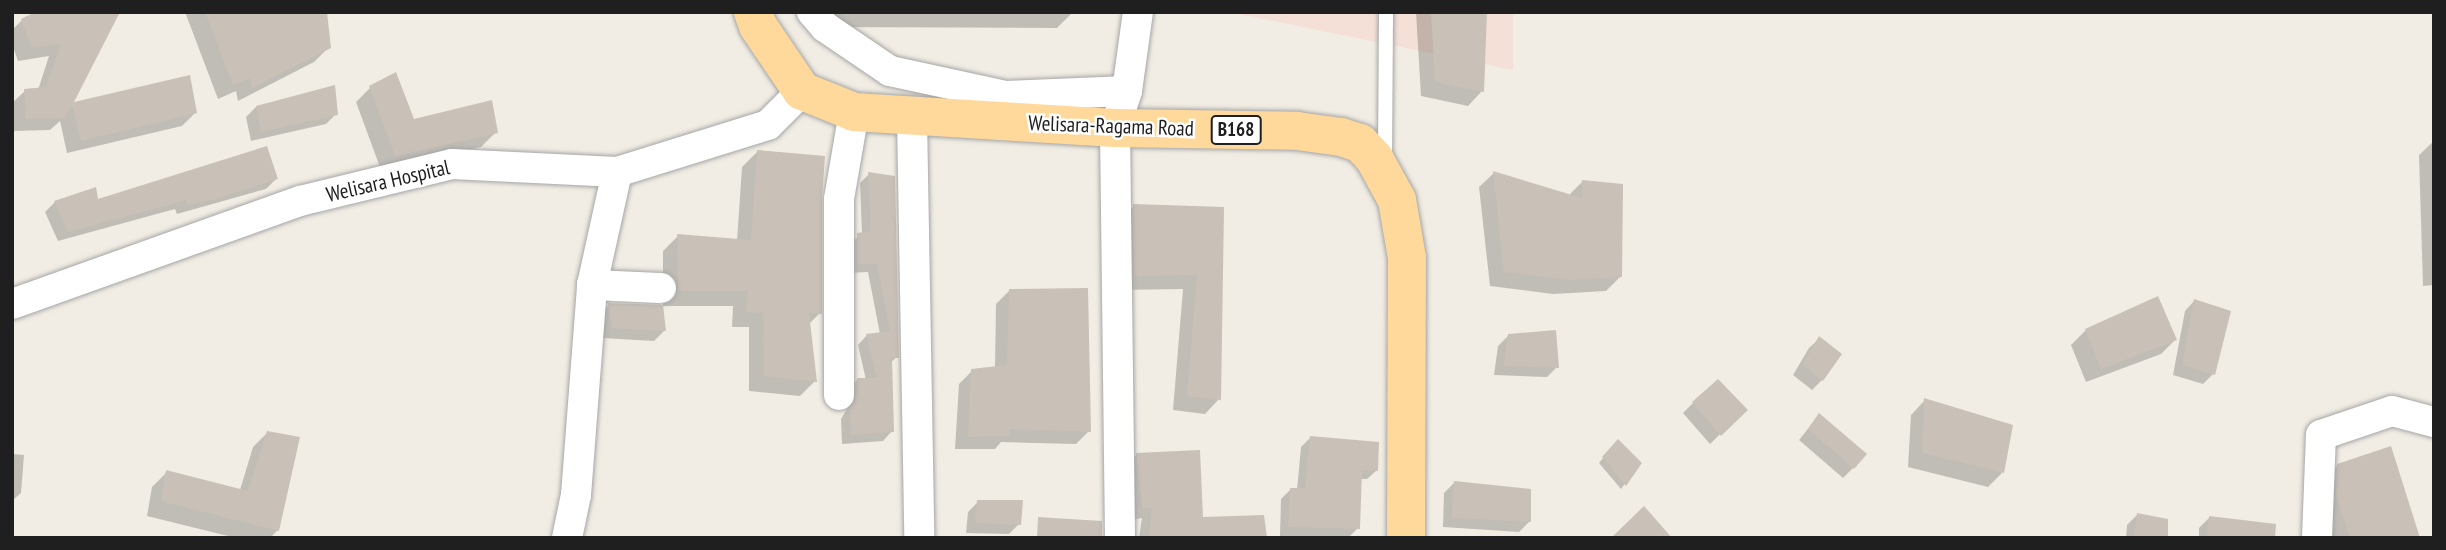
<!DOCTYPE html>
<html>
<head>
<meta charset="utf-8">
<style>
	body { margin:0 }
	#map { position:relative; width:2446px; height:550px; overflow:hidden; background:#f1ede4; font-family:"PT Sans Narrow",sans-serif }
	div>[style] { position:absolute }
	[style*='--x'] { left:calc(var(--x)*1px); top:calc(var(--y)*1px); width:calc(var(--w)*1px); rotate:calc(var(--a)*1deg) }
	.military>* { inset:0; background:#f4e0d6 }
	.shadow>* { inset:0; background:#0003 }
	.building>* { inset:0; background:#c9c0b7 }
	.roads { filter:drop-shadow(0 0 2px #a6a6a6) drop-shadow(0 0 2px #a6a6a6) }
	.service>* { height:14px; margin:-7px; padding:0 7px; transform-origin:7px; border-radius:7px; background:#fff }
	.minor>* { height:30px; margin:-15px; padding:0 15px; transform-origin:15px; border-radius:15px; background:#fff }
	.primary>* { height:38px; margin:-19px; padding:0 19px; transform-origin:19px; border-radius:19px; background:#ffd99b }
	span { translate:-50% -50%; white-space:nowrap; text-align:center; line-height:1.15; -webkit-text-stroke:5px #fff; paint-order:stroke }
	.shield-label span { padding:2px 5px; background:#fff; border:2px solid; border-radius:5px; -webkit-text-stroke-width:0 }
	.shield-label { font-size:19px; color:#1f1f1f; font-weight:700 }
	.street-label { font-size:21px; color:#1f1f1f }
	.frame { position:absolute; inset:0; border:14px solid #1f1f1f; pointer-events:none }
</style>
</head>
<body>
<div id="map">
	<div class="military">
		<div style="clip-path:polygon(1229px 12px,1513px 12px,1513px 70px)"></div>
	</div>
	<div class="shadow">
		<div style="clip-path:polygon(118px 12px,70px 104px,188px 77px,196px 112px,182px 126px,67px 153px,60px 121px,50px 130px,13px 131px,12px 103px,25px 91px,38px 90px,49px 56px,18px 61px,12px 44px,12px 30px,22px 20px)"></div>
		<div style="clip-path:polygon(185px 12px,325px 12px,329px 47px,314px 62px,238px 101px,236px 91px,218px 99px)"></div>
		<div style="clip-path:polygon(816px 12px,1073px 12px,1057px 28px,816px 27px)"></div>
		<div style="clip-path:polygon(1416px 12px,1485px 12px,1482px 91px,1468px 106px,1421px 96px)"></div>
		<div style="clip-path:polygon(370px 88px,412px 121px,496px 132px,481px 147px,381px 170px,356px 102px)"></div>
		<div style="clip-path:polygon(256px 107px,336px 114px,326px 124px,251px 141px,246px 117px)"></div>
		<div style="clip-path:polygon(2434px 141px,2434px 285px,2423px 286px,2419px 155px)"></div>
		<div style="clip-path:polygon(757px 152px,820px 199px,820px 313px,809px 324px,815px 381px,800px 396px,749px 391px,749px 327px,732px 327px,733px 306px,663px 306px,663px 251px,678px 236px,737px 241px,742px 167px)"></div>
		<div style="clip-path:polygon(1494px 173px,1568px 196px,1582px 182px,1621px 276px,1606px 291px,1553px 294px,1490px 286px,1479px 187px)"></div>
		<div style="clip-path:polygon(869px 174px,897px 357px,890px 363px,892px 431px,883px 441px,842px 444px,841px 419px,848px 407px,848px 389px,857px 380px,866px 380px,858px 345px,867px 335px,880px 334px,868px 272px,848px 273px,848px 245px,862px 234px,860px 183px)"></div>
		<div style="clip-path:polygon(276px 179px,266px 189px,177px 214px,175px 209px,58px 241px,45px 212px,55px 202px,97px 201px)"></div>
		<div style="clip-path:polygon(1134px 206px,1223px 209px,1219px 399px,1205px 414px,1173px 410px,1183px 289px,1121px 290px,1120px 220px)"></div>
		<div style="clip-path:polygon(1009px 291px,1089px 431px,1076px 444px,1001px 442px,995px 449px,955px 449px,959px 384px,972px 371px,995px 368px,996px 304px)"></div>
		<div style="clip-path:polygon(2194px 301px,2213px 374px,2203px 384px,2173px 375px,2185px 311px)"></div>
		<div style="clip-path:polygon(609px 305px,664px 331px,654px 341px,602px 338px,599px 315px)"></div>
		<div style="clip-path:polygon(2086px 330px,2175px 340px,2161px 354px,2086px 382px,2071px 345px)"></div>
		<div style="clip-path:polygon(1508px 336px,1557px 367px,1547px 377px,1494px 375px,1498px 346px)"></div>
		<div style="clip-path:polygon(1819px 339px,1822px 380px,1812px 390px,1793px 375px,1809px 348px)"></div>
		<div style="clip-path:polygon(1925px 400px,2002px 473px,1988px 487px,1908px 467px,1911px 415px)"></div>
		<div style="clip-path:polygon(1693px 403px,1745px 410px,1710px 444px,1683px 413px)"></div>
		<div style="clip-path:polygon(1819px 415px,1853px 468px,1843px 478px,1799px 440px)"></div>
		<div style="clip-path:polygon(268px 432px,278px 530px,270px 538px,236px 538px,147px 516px,152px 487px,167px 472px,240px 490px,253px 447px)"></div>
		<div style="clip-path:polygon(1311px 437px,1377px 470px,1367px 479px,1359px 479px,1358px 528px,1349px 537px,1280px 536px,1281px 499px,1290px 490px,1297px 490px,1301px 447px)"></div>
		<div style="clip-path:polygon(1613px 446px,1640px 463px,1621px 489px,1599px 463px)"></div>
		<div style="clip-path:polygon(12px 454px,24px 455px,21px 493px,12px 501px)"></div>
		<div style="clip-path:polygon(1137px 454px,1202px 519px,1265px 538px,1139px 538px,1142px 518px,1132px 520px,1126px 466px)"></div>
		<div style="clip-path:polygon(2338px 465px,2419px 538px,2327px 538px,2320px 483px)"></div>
		<div style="clip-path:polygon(1454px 483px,1529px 522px,1519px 532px,1443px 527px,1444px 493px)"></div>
		<div style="clip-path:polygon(978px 502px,1019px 524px,1009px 534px,966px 533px,968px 512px)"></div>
		<div style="clip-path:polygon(2137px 515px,2166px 538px,2126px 538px,2127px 525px)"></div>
		<div style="clip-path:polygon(2209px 518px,2239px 538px,2199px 538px,2199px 528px)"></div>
	</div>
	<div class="building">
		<div style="clip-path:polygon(35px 12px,120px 12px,74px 102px,190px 75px,197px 113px,81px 141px,72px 104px,65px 118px,26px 119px,24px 89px,46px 87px,61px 44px,32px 48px,21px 19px)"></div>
		<div style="clip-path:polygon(205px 12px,327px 12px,331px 48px,252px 88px,250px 78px,233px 85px)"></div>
		<div style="clip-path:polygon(1431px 12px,1487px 12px,1484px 92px,1435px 82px)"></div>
		<div style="clip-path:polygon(396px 72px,414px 119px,492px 100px,498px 133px,395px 156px,369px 86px)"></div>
		<div style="clip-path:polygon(335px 85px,338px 115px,261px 132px,256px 106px)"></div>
		<div style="clip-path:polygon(267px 146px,278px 179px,215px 199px,188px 205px,186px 200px,68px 232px,54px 201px,96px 187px,98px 199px)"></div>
		<div style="clip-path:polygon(757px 150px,825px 156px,822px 199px,822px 314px,809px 313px,817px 382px,764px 376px,763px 313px,746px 312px,748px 291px,678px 291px,677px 234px,751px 240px)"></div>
		<div style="clip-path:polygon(1493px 171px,1582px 198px,1582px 180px,1623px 184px,1622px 277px,1569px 280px,1504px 272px)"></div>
		<div style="clip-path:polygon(868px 172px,895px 176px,899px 358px,892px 358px,894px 432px,851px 435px,850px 408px,856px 396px,857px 378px,877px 378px,866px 334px,890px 331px,877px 264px,857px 264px,857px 233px,871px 231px)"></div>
		<div style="clip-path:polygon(1133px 204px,1224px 207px,1221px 400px,1187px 396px,1197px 275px,1134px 276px)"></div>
		<div style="clip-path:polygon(1088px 288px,1091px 432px,1010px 429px,1010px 436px,968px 437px,971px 369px,1007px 365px,1009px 289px)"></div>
		<div style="clip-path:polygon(2158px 296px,2177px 340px,2101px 369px,2085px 329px)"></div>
		<div style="clip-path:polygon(2194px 299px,2231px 311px,2215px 375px,2182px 365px)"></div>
		<div style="clip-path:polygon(608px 303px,663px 305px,666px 331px,612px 328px)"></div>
		<div style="clip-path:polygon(1556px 330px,1559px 368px,1503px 366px,1508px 334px)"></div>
		<div style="clip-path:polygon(1819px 336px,1842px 354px,1823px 381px,1802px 365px)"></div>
		<div style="clip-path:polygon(1718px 379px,1748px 410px,1721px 436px,1692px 402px)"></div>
		<div style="clip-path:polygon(1924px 398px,2013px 425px,2004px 473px,1922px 453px)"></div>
		<div style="clip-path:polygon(1819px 413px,1867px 454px,1854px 469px,1808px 429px)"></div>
		<div style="clip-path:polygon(267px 431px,300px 437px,279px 531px,161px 501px,166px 470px,248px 491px)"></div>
		<div style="clip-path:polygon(1310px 436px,1379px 442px,1378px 471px,1362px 470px,1360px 529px,1288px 527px,1290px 488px,1305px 488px)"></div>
		<div style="clip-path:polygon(1618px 439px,1642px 463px,1626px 486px,1602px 457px)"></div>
		<div style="clip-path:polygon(2391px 446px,2420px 538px,2350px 538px,2336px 495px,2337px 464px)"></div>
		<div style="clip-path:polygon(1200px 450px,1203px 517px,1264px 515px,1267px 538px,1149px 538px,1152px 508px,1143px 509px,1136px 453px)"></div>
		<div style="clip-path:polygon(1454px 481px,1531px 489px,1531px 522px,1452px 518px)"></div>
		<div style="clip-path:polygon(977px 500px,1023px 500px,1021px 525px,975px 523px)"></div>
		<div style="clip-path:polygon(1644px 506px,1672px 538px,1611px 538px)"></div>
		<div style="clip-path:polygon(2137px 513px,2168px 519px,2168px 538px,2134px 538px)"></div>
		<div style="clip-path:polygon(2209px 516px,2276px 524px,2275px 538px,2207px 538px)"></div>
		<div style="clip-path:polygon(1038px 517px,1102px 521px,1102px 538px,1037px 538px)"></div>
	</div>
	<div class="roads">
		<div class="service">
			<div style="--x:1385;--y:158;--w:146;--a:-89.6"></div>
		</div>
		<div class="minor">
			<div style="--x:812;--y:12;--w:20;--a:49"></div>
			<div style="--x:825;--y:27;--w:78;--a:34.1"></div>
			<div style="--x:890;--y:71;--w:119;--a:12.2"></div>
			<div style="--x:1006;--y:96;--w:121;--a:-2.4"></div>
			<div style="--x:912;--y:117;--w:421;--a:89"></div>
			<div style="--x:592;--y:285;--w:69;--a:2.5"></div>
			<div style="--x:12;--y:304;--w:306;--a:-19.7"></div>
			<div style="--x:300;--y:201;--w:156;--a:-13.7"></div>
			<div style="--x:452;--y:164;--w:165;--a:2.8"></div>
			<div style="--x:617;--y:172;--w:158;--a:-17.3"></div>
			<div style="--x:768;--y:125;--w:48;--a:-45"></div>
			<div style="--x:839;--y:395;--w:196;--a:-90"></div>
			<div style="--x:839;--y:199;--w:88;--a:-80.2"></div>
			<div style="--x:567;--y:538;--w:44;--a:-78.2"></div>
			<div style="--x:576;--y:495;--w:211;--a:-85.6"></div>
			<div style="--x:592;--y:285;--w:116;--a:-77.5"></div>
			<div style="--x:1120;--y:538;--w:410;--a:-90.7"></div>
			<div style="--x:1115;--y:128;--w:39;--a:-72"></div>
			<div style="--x:1127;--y:91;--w:80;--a:-82.1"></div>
			<div style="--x:2317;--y:538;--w:103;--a:-87.8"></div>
			<div style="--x:2321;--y:435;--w:75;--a:-18.7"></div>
			<div style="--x:2392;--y:411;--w:43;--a:14.7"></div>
		</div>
		<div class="primary">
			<div style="--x:753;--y:12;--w:15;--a:70"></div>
			<div style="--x:758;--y:26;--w:78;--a:55.9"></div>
			<div style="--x:802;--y:91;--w:56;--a:22"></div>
			<div style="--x:854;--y:112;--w:261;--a:3.5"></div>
			<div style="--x:1115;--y:128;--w:182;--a:0.9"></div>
			<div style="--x:1297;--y:131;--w:44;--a:7.8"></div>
			<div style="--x:1341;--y:137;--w:20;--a:18"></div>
			<div style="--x:1360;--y:143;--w:21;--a:47"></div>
			<div style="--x:1374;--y:158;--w:48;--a:61.3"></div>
			<div style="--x:1397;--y:200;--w:59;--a:80.2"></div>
			<div style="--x:1407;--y:258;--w:280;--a:90.2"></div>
		</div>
	</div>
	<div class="shield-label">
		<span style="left:1236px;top:130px">B168</span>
	</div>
	<div class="street-label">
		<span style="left:1111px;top:126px;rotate:2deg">Welisara-Ragama Road</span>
		<span style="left:388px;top:181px;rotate:-13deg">Welisara Hospital</span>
	</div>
	<div class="frame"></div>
</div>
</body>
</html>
